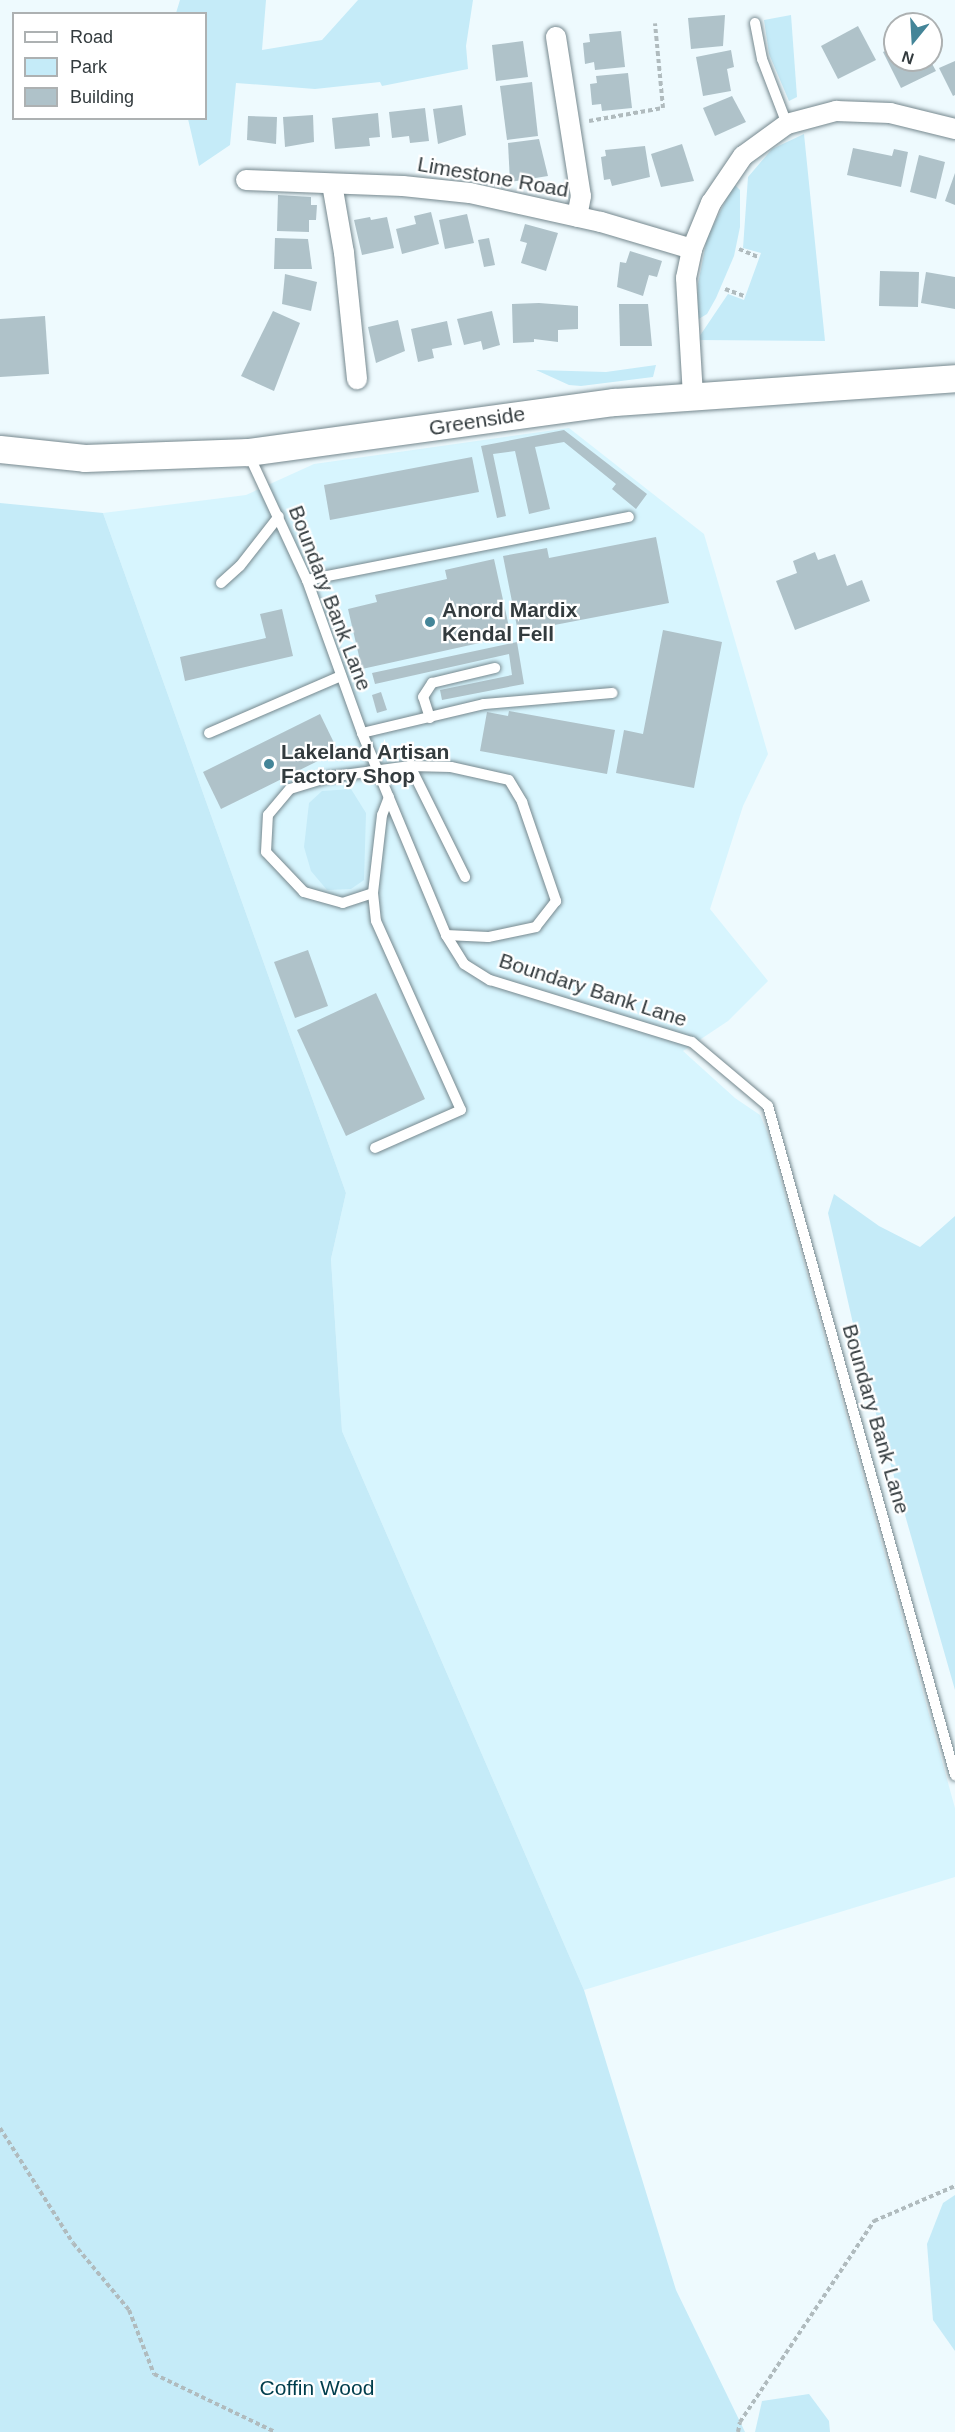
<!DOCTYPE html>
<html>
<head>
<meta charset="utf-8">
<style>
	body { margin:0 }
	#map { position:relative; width:955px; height:2432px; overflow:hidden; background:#eefafe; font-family:Helvetica,sans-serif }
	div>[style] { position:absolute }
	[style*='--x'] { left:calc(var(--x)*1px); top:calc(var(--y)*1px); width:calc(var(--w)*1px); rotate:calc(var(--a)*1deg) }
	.built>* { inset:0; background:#d7f5fe }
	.green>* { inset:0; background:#c5ebf8 }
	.building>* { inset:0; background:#afc2c9 }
	.path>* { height:4px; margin-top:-2px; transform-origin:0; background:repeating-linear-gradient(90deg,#b0bbbe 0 4.5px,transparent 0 7.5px) }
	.roads { filter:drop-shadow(0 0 2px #76888e) drop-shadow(0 0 2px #76888e) }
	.lane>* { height:10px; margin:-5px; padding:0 5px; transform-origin:5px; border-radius:5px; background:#fff }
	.street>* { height:20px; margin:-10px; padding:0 10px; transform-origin:10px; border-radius:10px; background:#fff }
	.secondary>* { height:27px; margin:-13.5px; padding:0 13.5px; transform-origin:13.5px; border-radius:13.5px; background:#fff }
	.dots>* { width:16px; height:16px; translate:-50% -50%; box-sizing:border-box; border:3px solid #fff; border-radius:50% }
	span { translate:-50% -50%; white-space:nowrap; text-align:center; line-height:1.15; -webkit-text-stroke:4.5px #fff; paint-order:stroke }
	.street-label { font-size:21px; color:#333b3e }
	.poi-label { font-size:21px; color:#333b3e; font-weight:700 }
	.left { translate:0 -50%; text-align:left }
	.park-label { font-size:21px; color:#003e4d }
	.legend { position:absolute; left:12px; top:12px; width:195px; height:108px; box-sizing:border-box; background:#fff; border:2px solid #adb1b2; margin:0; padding:8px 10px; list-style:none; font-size:18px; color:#333b3e }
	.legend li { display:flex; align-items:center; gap:12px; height:30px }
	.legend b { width:30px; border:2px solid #adb1b2 }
	.north { position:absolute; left:883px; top:12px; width:60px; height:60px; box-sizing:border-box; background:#fff; border:2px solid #adb1b2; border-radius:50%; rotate:198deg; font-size:16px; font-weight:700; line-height:24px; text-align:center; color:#333b3e }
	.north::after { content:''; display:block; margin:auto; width:21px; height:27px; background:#448598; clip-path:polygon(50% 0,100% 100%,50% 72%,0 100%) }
</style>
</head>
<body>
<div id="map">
	<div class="built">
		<div style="clip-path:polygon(569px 428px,704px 534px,768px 754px,743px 806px,710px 909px,768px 981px,728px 1021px,683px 1051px,735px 1098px,760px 1115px,768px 1134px,955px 1808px,955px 1877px,584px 1990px,342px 1431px,331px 1259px,346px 1193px,103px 513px,246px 495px,314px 464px)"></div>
	</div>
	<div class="green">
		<div style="clip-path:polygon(180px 0,266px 0,262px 50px,322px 40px,358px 0,473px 0,466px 46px,468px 69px,382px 86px,380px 82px,315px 89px,236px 83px,230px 145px,199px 166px,188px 119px,206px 118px,206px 14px,176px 13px)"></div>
		<div style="clip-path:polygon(791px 15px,797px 97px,789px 101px,769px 54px,764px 20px)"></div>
		<div style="clip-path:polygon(804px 134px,825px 341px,697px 340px,728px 294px,744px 300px,761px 253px,743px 248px,748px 177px,772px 149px)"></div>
		<div style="clip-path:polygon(734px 184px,740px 190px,740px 227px,734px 256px,716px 298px,707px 314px,697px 320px,698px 284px,707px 238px)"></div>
		<div style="clip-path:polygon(656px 365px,653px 377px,581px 386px,569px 385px,536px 370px,606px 372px)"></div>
		<div style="clip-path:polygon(0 503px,103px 513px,346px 1193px,331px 1259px,342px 1431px,584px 1990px,676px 2290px,745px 2432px,0 2432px)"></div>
		<div style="clip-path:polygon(351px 789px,366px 813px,364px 880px,351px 889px,327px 890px,311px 871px,304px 847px,309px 803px,322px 791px)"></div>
		<div style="clip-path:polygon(834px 1194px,879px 1226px,920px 1247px,955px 1216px,955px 1690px,863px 1368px,828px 1213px)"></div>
		<div style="clip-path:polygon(955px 2195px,955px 2351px,933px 2320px,927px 2244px,943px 2203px)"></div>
		<div style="clip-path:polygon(809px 2394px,829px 2421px,830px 2432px,755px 2432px,762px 2401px)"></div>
	</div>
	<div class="building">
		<div style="clip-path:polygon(725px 15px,723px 46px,691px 49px,688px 18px)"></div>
		<div style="clip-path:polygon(858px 26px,876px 60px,838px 79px,821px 46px)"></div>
		<div style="clip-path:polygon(621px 31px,625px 67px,595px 70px,594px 62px,585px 64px,583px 43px,590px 42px,589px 34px)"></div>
		<div style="clip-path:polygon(523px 41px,528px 77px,496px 81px,492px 45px)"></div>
		<div style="clip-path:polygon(895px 46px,895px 60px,930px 60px,936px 71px,901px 88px,883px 52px)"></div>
		<div style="clip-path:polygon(731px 50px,734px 67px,727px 69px,731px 91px,703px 96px,696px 57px)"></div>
		<div style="clip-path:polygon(955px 61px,955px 95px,953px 96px,939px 68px)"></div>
		<div style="clip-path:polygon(628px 73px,632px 108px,602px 111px,601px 104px,592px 105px,590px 84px,597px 83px,596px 76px)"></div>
		<div style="clip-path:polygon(532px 82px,538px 136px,507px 140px,500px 86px)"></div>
		<div style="clip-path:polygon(732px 96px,746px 122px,715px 136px,703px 108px)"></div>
		<div style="clip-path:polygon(462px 105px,466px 135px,438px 144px,433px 109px)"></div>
		<div style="clip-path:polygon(425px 108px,429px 141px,410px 143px,409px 136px,392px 138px,389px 112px)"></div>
		<div style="clip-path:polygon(378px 113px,380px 137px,369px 138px,370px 146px,335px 149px,332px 118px)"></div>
		<div style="clip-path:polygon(313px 115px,314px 142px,285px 147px,283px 117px)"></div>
		<div style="clip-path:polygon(248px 116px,277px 117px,276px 144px,247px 140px)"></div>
		<div style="clip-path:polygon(539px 139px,548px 176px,510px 182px,508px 143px)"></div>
		<div style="clip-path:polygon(682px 144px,694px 181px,661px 187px,651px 154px)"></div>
		<div style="clip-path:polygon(645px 146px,650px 177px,612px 186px,610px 179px,604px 180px,601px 157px,606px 156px,605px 150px)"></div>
		<div style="clip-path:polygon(853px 148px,892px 156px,894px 149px,908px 152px,901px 187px,847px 175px)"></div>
		<div style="clip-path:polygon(919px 155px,945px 162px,936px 199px,910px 192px)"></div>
		<div style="clip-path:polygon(955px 173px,955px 205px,945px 201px)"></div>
		<div style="clip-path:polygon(278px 195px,311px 197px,311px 205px,317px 205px,316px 220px,309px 220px,309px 232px,277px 231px)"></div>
		<div style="clip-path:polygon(431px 212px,439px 244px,402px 254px,396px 229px,416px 224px,414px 216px)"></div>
		<div style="clip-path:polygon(467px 214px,474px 243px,445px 249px,439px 220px)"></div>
		<div style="clip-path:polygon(370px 217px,371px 220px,387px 217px,394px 248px,362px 255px,354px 220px)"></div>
		<div style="clip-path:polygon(525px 224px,558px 233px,546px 271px,521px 263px,527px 243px,520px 241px)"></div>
		<div style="clip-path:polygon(275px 238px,308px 239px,312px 269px,274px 269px)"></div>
		<div style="clip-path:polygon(489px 238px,495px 265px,484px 267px,478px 240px)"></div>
		<div style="clip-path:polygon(630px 251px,662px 261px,657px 277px,649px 275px,643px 296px,617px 287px,620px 262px,626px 263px)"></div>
		<div style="clip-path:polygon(880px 271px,919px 272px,918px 307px,879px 306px)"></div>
		<div style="clip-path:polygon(926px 272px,955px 277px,955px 309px,921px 303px)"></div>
		<div style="clip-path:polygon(285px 274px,317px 282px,311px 311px,282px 304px)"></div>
		<div style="clip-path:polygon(539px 303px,578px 306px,578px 329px,558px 330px,558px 342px,534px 339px,534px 342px,513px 343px,512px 304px)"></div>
		<div style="clip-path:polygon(619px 304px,648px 304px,652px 346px,620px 346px)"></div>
		<div style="clip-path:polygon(273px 311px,300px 323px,274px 391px,241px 376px)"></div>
		<div style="clip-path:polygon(492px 311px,500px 345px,483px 350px,481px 341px,464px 345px,457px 319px)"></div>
		<div style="clip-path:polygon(45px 316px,49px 374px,0 377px,0 319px)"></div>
		<div style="clip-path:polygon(398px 320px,405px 351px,376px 363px,368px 327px)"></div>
		<div style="clip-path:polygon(447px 321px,452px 345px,432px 349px,434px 358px,418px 362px,411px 329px)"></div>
		<div style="clip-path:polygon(564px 430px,647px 494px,636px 509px,612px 489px,616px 484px,564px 442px,535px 447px,550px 509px,529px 514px,515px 451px,493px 454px,506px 516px,497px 518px,481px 446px)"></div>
		<div style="clip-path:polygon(472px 457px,479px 492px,330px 520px,324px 485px)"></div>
		<div style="clip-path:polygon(656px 537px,669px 603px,518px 632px,503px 556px,547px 548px,549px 558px)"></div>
		<div style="clip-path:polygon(815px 552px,818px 560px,835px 554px,847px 586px,862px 580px,870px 601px,795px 630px,776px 581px,797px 573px,793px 561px)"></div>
		<div style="clip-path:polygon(494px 559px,511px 636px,362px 669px,348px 609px,377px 602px,375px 595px,447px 579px,445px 570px)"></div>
		<div style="clip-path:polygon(282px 609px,293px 656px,185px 681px,180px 657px,266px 638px,260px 614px)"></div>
		<div style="clip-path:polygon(663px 630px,722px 642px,694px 788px,616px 773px,624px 730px,643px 734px)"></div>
		<div style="clip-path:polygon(517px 642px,524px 684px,442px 700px,440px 690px,512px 675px,509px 654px,375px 684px,372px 673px)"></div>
		<div style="clip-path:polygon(381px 692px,387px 710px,377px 713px,372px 695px)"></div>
		<div style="clip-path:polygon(509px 711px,615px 730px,607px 774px,480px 751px,487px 712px,508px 716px)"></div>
		<div style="clip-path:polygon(320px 714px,338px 751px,221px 809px,203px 772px)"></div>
		<div style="clip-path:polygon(308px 950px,328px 1006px,295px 1018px,274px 962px)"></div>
		<div style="clip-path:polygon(376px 993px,425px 1099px,346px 1136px,297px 1030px)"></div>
	</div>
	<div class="path">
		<div style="--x:589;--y:121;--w:75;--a:-10"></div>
		<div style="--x:663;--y:108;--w:85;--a:-95.4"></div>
		<div style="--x:739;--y:249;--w:21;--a:23"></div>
		<div style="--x:725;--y:289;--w:20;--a:20"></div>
		<div style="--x:0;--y:2128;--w:136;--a:57.6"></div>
		<div style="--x:73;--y:2243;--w:87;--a:50.1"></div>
		<div style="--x:129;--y:2310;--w:69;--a:68.7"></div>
		<div style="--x:154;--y:2374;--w:134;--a:25.6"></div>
		<div style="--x:738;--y:2432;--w:10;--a:-79"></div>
		<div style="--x:740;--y:2422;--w:242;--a:-56.3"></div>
		<div style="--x:874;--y:2221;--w:88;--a:-23.4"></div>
	</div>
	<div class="roads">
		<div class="lane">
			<div style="--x:755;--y:23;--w:37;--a:79"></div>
			<div style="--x:762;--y:59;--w:70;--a:69"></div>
			<div style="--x:248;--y:453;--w:140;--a:65.1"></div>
			<div style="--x:307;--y:580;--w:163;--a:70.2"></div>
			<div style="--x:362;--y:733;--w:219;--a:67.4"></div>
			<div style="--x:446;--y:935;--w:34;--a:58"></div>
			<div style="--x:464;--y:964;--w:31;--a:32"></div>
			<div style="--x:490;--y:980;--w:211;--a:17.1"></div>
			<div style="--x:692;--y:1042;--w:99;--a:40.1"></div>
			<div style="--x:768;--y:1106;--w:695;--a:74.38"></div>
			<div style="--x:307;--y:580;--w:328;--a:-11.1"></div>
			<div style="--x:221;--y:583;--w:25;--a:-42"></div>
			<div style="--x:240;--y:566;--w:63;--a:-52"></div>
			<div style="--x:430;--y:718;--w:22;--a:-108"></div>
			<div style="--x:423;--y:697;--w:17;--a:-57"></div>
			<div style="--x:432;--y:683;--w:65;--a:-13.4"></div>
			<div style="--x:209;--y:733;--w:144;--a:-23.4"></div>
			<div style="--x:362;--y:733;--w:125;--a:-13.4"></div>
			<div style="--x:484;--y:704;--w:129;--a:-4.9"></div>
			<div style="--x:410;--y:766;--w:124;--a:63.6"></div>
			<div style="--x:389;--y:797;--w:19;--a:111"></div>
			<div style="--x:382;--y:815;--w:79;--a:96.6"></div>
			<div style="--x:373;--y:893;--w:32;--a:162"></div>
			<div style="--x:343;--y:903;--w:41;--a:-164.2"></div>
			<div style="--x:304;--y:892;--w:55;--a:-133.5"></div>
			<div style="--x:266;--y:852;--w:37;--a:-87"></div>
			<div style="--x:268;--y:815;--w:34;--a:-50"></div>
			<div style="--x:290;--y:789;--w:41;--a:-17.1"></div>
			<div style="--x:329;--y:777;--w:82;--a:-7.7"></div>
			<div style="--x:410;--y:766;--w:41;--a:1.4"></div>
			<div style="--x:451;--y:767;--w:59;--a:12.6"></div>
			<div style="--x:509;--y:780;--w:26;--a:59"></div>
			<div style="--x:522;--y:802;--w:105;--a:71"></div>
			<div style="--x:556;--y:901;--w:33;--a:128"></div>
			<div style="--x:536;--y:927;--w:49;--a:168.2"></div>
			<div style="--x:488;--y:937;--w:42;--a:-177.3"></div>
			<div style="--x:373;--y:893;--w:28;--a:84"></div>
			<div style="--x:376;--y:921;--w:207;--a:65.8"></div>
			<div style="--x:461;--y:1110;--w:94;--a:156.2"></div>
		</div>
		<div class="street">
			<div style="--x:556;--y:37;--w:161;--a:81.1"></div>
			<div style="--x:581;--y:196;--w:21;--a:101"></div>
			<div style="--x:246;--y:180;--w:157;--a:2.2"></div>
			<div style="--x:403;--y:186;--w:67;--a:6"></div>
			<div style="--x:470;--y:193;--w:134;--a:12.5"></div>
			<div style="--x:601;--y:222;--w:95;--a:16.5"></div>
			<div style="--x:332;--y:184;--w:70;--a:80.1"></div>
			<div style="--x:344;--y:253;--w:127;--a:84.1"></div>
			<div style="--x:693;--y:396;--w:118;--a:-93.4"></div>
			<div style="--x:686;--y:278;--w:30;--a:-78"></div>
			<div style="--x:692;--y:249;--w:50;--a:-67.6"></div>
			<div style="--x:711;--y:203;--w:57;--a:-55.8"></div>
			<div style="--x:743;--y:156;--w:54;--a:-36"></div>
			<div style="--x:787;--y:124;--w:51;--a:-14.9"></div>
			<div style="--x:836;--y:111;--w:54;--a:2.1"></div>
			<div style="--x:890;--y:113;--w:67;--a:13.8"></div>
		</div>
		<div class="secondary">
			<div style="--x:0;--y:449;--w:85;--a:6"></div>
			<div style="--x:85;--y:458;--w:163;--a:-2.1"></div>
			<div style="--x:248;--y:452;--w:369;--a:-7.8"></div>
			<div style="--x:614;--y:402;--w:342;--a:-4"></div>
		</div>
	</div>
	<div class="dots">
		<div style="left:430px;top:622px;background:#448598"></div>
		<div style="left:269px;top:764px;background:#448598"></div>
	</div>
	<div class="street-label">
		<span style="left:493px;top:177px;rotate:10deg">Limestone Road</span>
		<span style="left:477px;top:421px;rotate:-9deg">Greenside</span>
		<span style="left:330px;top:598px;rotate:69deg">Boundary Bank Lane</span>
		<span style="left:593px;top:990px;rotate:18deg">Boundary Bank Lane</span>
		<span style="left:876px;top:1419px;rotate:74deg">Boundary Bank Lane</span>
	</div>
	<div class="poi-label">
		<span class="left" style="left:442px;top:622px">Anord Mardix<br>Kendal Fell</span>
		<span class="left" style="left:281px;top:764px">Lakeland Artisan<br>Factory Shop</span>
	</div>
	<div class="park-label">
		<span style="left:317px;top:2388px">Coffin Wood</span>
	</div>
	<ul class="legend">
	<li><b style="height:8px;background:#fff"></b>Road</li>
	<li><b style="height:16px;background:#c5ebf8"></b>Park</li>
	<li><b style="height:16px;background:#afc2c9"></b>Building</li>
	</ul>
	<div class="north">N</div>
</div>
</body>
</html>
